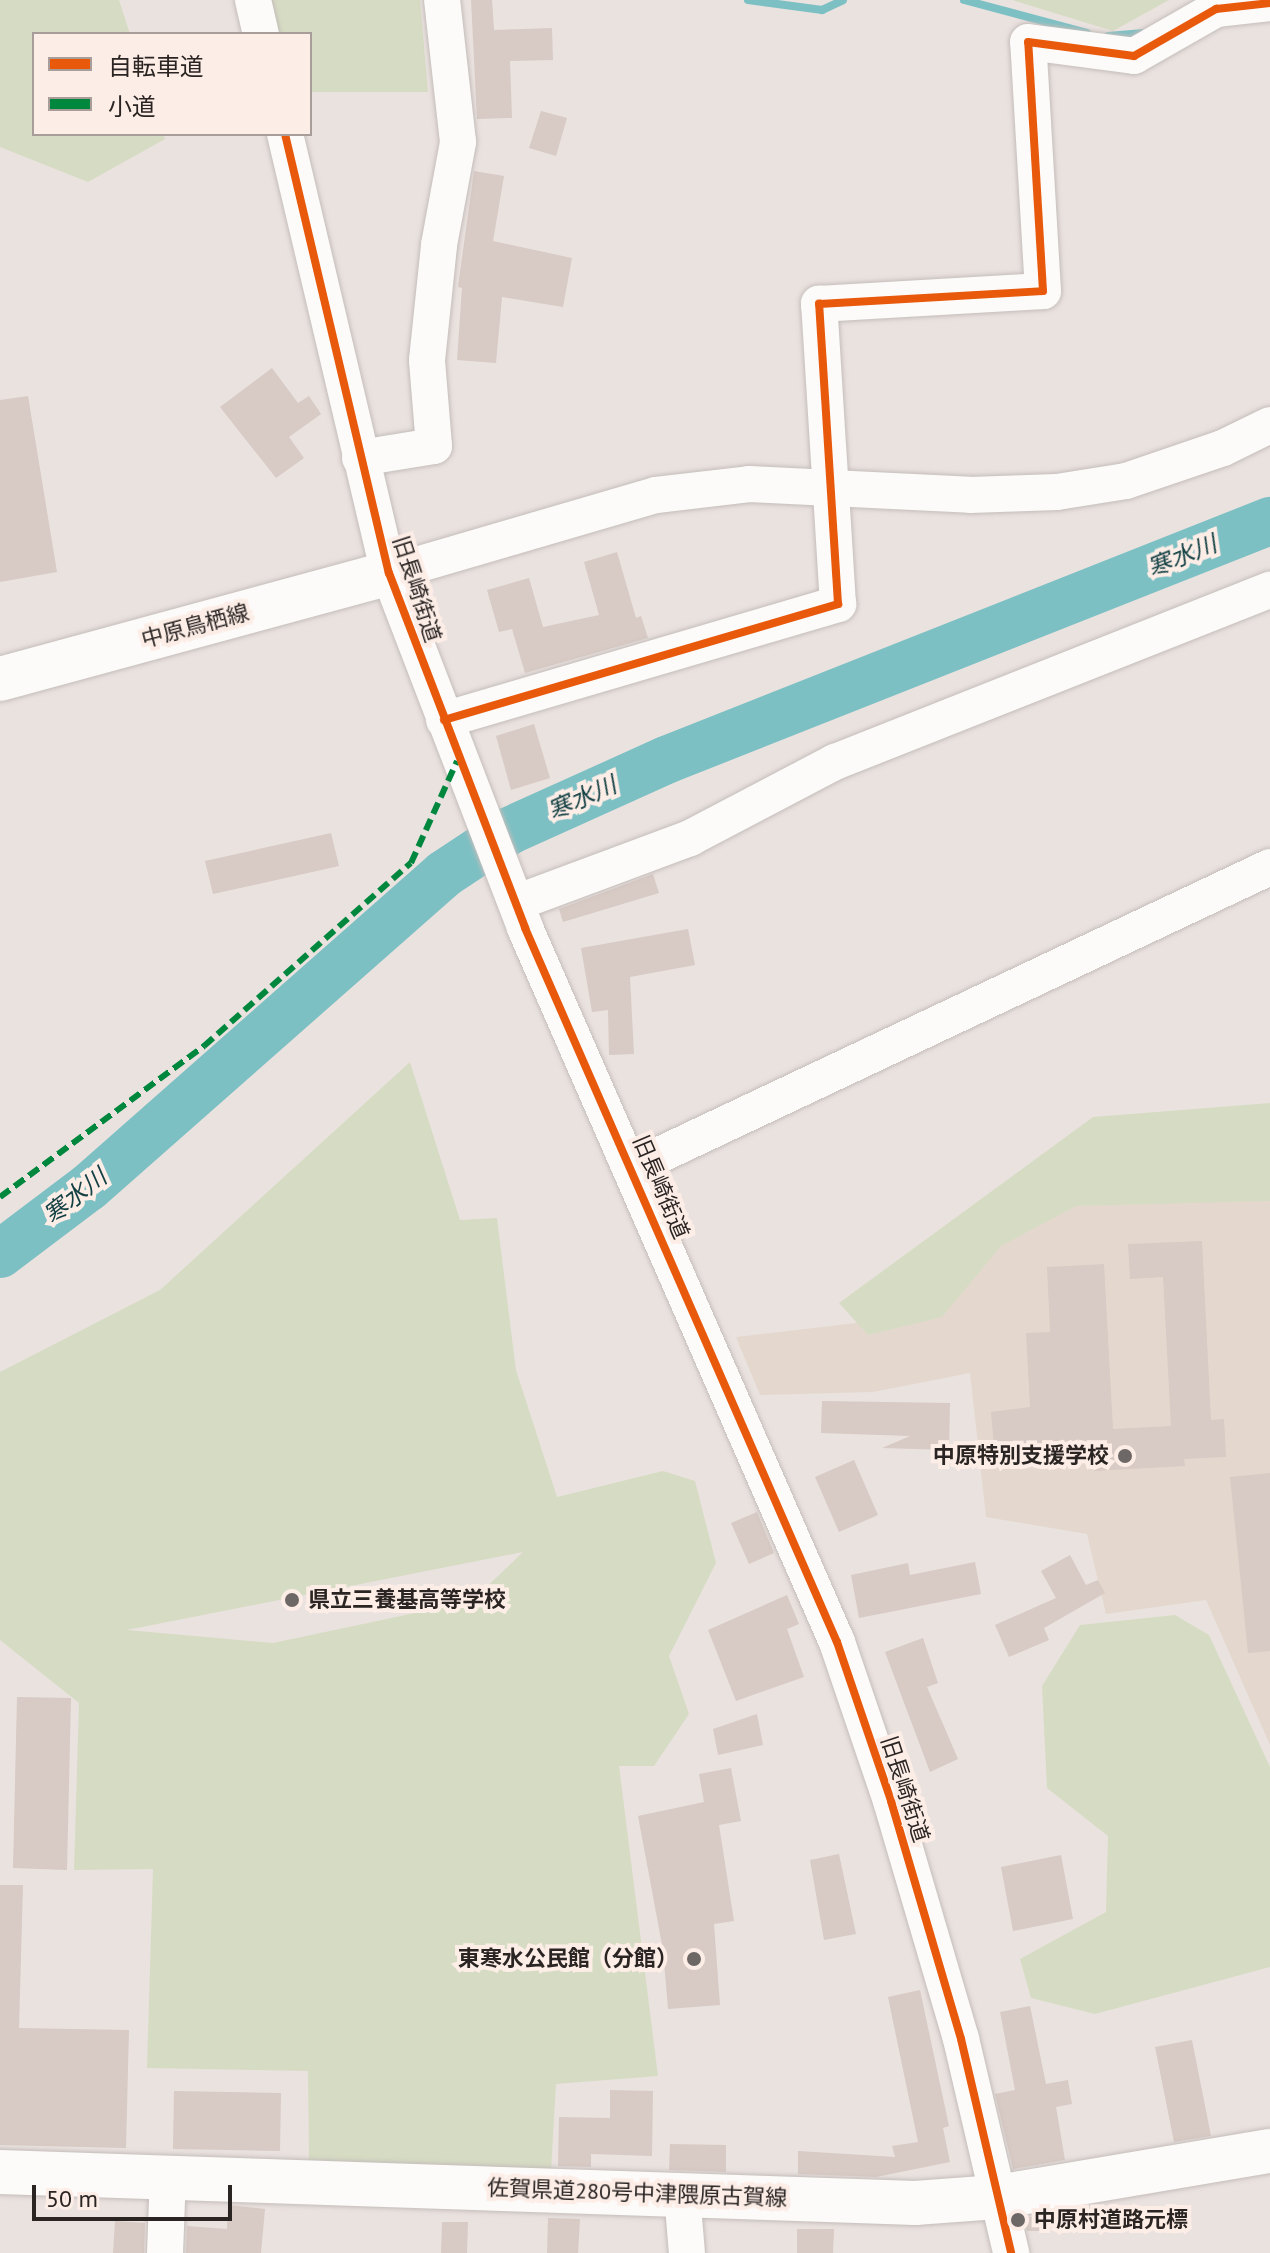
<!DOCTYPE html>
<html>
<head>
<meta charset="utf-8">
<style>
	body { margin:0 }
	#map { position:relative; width:1270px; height:2253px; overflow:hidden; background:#eae2df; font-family:"PT Sans","Noto Sans JP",sans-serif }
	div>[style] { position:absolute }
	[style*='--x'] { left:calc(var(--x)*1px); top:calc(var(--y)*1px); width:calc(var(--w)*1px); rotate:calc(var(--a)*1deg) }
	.commercial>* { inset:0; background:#e4d8ce }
	.green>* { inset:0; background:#d6dcc3 }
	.stream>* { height:8px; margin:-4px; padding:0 4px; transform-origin:4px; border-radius:4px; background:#7dc0c4 }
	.river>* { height:48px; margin:-24px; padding:0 24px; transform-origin:24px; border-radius:24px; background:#7dc0c4 }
	.building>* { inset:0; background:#d8cac4 }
	.roads { filter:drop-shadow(0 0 2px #c4bdba) drop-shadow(0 0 2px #c4bdba) }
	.minor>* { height:36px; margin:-18px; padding:0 18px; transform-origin:18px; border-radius:18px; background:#fcfbfa }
	.major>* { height:44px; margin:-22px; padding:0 22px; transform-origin:22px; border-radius:22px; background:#fcfbfa }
	.quiet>* { height:6px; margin-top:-3px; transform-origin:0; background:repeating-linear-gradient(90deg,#00873e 0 12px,transparent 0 18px) }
	.cycleway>* { height:8px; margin:-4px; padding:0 4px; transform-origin:4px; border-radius:4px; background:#e8590c }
	.dots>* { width:22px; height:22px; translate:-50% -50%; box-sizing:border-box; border:4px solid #fdede7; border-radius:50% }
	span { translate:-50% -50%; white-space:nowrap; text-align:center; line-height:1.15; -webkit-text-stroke:8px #fdede7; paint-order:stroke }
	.street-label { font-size:22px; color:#2a2523 }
	.poi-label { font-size:22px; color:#2a2523; font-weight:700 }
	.right { translate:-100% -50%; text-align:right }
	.left { translate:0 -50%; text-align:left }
	.water-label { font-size:24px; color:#134144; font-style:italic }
	.legend { position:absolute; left:32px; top:32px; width:280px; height:104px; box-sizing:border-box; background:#fdede7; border:2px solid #a99d99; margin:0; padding:10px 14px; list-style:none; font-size:24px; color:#2a2523 }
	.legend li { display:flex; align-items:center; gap:16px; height:40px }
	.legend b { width:40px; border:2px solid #a99d99 }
	.scale { position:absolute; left:32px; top:2185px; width:200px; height:36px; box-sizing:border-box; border:4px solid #2a2523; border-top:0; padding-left:10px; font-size:24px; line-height:28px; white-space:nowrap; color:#2a2523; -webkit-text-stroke:6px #fdede7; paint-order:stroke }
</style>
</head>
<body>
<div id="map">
	<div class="commercial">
		<div style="clip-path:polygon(1270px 1181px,1270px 1745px,1206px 1600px,1106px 1614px,1087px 1534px,986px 1517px,970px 1373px,873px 1392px,760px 1395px,736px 1337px,882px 1320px,1070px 1188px)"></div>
	</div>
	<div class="green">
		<div style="clip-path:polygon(0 0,119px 0,130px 34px,34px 34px,34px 134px,163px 134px,165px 139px,88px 182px,0 147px)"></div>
		<div style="clip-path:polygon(269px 0,420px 0,428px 92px,310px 92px,310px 34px,277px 34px)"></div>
		<div style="clip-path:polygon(1012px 0,1169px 0,1113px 31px)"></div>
		<div style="clip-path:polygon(evenodd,410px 1062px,460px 1220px,497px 1218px,516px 1370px,557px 1497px,663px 1471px,695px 1481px,716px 1563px,669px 1656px,689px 1714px,654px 1766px,619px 1766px,658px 2076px,556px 2084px,551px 2171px,309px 2160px,308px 2071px,147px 2068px,153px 1869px,74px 1870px,79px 1703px,0 1640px,0 1372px,160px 1290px,410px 1062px,523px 1552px,472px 1601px,273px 1643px,127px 1630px,523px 1552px)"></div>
		<div style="clip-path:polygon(1270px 1103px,1270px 1201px,1076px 1206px,1001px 1246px,942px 1317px,868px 1335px,839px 1303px,1093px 1117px)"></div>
		<div style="clip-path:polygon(1175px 1615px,1209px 1635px,1270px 1767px,1270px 1967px,1095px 2014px,1031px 1998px,1020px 1959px,1106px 1912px,1108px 1836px,1047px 1788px,1042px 1686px,1080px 1625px)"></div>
	</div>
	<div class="stream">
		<div style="--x:748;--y:0;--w:75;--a:7.7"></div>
		<div style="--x:822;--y:10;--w:23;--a:-25"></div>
		<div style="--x:964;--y:0;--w:127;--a:15"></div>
		<div style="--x:1108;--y:36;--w:33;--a:-5"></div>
	</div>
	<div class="river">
		<div style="--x:0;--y:1254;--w:111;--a:-37"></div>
		<div style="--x:89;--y:1187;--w:473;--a:-41.4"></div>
		<div style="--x:444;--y:874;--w:78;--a:-33.5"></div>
		<div style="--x:509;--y:831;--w:172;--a:-24.3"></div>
		<div style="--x:666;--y:760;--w:650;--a:-21.59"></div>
	</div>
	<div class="building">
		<div style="clip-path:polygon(471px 0,492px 0,494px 30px,552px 28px,553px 60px,510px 61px,512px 118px,477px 119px)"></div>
		<div style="clip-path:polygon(541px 111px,567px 118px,556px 156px,529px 148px)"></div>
		<div style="clip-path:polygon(474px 171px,504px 176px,493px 241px,572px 258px,563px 307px,502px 297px,496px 363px,457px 360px,462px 288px,458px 287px)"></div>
		<div style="clip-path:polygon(272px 368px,298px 403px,309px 396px,321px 414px,289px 437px,304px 458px,276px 478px,220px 407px)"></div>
		<div style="clip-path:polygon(28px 396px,57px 572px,0 582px,0 400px)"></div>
		<div style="clip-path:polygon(617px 552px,636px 618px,641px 616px,648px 638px,525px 673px,512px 629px,499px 632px,487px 590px,529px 578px,543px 627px,599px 615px,584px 562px)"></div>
		<div style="clip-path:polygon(534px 724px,550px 778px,511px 790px,496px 736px)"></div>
		<div style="clip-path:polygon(331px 833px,339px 866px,213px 894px,205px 861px)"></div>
		<div style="clip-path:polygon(653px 874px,659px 893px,563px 922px,559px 909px)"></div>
		<div style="clip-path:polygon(688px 929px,695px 965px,630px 977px,634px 1054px,609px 1055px,608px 1010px,592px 1012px,581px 948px)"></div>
		<div style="clip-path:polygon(1202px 1241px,1211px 1420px,1224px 1419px,1226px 1457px,1184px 1459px,1185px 1466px,1094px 1471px,1094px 1455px,1025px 1458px,1025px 1465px,996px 1468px,991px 1412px,1030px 1407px,1026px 1333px,1050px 1332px,1047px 1267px,1104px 1264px,1113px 1429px,1171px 1426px,1163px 1277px,1130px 1279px,1128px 1244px)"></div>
		<div style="clip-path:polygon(822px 1401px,950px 1403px,949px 1450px,882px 1448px,910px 1436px,821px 1433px)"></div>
		<div style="clip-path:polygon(854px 1460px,878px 1515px,839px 1532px,815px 1477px)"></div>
		<div style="clip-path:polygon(1270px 1473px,1270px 1651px,1248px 1653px,1230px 1477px)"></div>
		<div style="clip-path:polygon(757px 1512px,774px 1553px,749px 1564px,731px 1523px)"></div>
		<div style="clip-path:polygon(1070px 1555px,1086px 1585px,1098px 1580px,1105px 1593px,1044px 1628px,1049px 1640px,1009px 1657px,995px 1625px,1056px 1598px,1041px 1571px)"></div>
		<div style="clip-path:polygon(975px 1562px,981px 1594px,859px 1618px,851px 1575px,908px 1563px,910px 1575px)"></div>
		<div style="clip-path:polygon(787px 1595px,799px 1624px,787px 1629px,804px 1677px,736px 1701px,708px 1630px)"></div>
		<div style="clip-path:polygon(923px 1638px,938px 1683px,927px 1687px,958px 1759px,930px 1772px,885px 1652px)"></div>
		<div style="clip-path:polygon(17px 1697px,71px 1698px,67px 1870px,13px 1868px)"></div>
		<div style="clip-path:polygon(757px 1714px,763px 1745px,718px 1755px,713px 1729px)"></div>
		<div style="clip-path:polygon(731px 1768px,741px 1821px,719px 1825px,734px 1921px,714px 1924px,720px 2005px,668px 2009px,663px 1950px,638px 1816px,704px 1802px,699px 1774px)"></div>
		<div style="clip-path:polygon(839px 1854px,856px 1934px,824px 1940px,810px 1860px)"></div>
		<div style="clip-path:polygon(1061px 1855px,1073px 1919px,1013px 1931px,1001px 1867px)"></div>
		<div style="clip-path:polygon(0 1885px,23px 1885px,19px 2028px,129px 2030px,126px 2148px,0 2145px)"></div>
		<div style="clip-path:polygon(920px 1990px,949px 2126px,943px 2128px,950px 2162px,876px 2177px,798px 2174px,798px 2151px,895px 2157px,892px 2146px,918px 2142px,888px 1997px)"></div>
		<div style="clip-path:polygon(1030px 2006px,1046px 2084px,1068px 2080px,1072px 2104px,1056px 2107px,1065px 2160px,1013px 2169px,995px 2094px,1015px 2090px,1000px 2012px)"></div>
		<div style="clip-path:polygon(1192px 2040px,1211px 2136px,1174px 2142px,1155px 2047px)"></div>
		<div style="clip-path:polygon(610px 2090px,653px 2091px,652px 2156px,591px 2154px,591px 2167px,558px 2166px,559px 2117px,610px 2118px)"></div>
		<div style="clip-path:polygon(174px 2091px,281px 2093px,280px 2151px,173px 2149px)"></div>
		<div style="clip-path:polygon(670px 2144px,726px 2145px,726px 2172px,669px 2170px)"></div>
		<div style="clip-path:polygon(228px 2205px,265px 2209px,261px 2253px,186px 2253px,187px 2226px,227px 2229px)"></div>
		<div style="clip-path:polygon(1044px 2215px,1043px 2231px,1027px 2231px,1024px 2218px)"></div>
		<div style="clip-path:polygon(548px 2218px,580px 2219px,578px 2253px,547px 2253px)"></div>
		<div style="clip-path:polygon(115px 2221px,145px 2223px,144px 2253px,113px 2253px)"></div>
		<div style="clip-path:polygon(442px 2222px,468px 2222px,467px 2253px,441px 2253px)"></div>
		<div style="clip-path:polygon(797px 2229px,834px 2229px,833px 2253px,797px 2253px)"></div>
	</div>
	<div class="roads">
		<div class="minor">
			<div style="--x:253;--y:0;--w:35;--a:77"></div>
			<div style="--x:285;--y:134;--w:451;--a:76.7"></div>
			<div style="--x:389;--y:573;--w:380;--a:69"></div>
			<div style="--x:525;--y:928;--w:779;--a:66.4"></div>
			<div style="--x:837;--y:1642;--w:168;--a:71.2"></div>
			<div style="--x:891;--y:1801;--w:248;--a:73.6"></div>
			<div style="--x:961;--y:2039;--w:220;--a:76.8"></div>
			<div style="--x:360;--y:458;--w:75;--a:-9.2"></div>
			<div style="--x:434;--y:446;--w:86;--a:-94.7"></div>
			<div style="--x:427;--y:360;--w:116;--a:-84"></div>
			<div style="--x:439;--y:245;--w:105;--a:-79.5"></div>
			<div style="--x:458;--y:142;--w:143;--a:-96.4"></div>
			<div style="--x:389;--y:573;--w:278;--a:-16.3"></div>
			<div style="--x:656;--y:495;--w:94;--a:-6.7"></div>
			<div style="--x:749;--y:484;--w:221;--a:2.8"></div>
			<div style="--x:970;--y:495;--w:87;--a:-2"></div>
			<div style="--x:1057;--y:492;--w:70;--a:-9.1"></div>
			<div style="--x:1126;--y:481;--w:102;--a:-18.8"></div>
			<div style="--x:1223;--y:448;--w:52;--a:-26.1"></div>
			<div style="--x:444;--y:720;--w:411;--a:-16.4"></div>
			<div style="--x:838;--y:604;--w:301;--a:-93.6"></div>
			<div style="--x:819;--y:304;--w:224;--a:-3.3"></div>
			<div style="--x:1043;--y:291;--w:249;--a:-93.4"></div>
			<div style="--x:1028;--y:42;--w:107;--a:7.5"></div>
			<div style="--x:1134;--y:56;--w:95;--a:-29.8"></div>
			<div style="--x:1216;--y:9;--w:54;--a:-6.3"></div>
			<div style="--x:518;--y:902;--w:184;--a:-20.4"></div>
			<div style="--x:690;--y:838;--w:164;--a:-27.7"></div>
			<div style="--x:835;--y:762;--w:468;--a:-21.6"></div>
			<div style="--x:634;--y:1167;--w:703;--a:-25.25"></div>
			<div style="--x:682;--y:2194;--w:59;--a:85.2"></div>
			<div style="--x:165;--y:2253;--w:77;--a:-87.8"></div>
		</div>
		<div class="major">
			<div style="--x:0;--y:679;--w:403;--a:-15.2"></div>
			<div style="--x:0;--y:2172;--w:916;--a:1.94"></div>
			<div style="--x:915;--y:2203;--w:82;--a:-4.2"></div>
			<div style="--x:997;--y:2197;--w:277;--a:-9.6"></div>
		</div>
	</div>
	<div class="quiet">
		<div style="--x:0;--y:1197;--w:254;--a:-36.5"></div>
		<div style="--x:204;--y:1046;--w:276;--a:-41.5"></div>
		<div style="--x:411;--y:863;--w:112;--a:-65.7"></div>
	</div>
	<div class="cycleway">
		<div style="--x:285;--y:134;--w:451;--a:76.7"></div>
		<div style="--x:389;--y:573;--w:380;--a:69"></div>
		<div style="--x:525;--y:928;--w:779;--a:66.4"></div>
		<div style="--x:837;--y:1642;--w:168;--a:71.2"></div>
		<div style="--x:891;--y:1801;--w:248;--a:73.6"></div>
		<div style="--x:961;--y:2039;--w:220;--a:76.8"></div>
		<div style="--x:444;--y:720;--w:411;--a:-16.4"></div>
		<div style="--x:838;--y:604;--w:301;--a:-93.6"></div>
		<div style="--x:819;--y:304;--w:224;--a:-3.3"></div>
		<div style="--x:1043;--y:291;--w:249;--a:-93.4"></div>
		<div style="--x:1028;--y:42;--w:107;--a:7.5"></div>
		<div style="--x:1134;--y:56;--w:95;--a:-29.8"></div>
		<div style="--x:1216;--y:9;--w:54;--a:-6.3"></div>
	</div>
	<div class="dots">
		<div style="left:1125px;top:1456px;background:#6d6765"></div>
		<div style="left:292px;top:1600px;background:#6d6765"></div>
		<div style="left:694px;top:1959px;background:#6d6765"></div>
		<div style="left:1018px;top:2220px;background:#6d6765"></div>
	</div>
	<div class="street-label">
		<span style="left:417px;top:589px;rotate:72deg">旧長崎街道</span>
		<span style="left:195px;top:626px;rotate:-15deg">中原鳥栖線</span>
		<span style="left:661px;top:1187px;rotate:67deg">旧長崎街道</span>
		<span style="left:905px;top:1789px;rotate:72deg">旧長崎街道</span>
		<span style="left:637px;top:2193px;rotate:2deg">佐賀県道280号中津隈原古賀線</span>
	</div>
	<div class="poi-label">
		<span class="right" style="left:1109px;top:1456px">中原特別支援学校</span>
		<span class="left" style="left:308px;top:1600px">県立三養基高等学校</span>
		<span class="right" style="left:678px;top:1959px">東寒水公民館（分館）</span>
		<span class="left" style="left:1034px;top:2220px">中原村道路元標</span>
	</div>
	<div class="water-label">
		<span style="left:1182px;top:556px;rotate:-22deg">寒水川</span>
		<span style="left:582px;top:798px;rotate:-24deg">寒水川</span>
		<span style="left:75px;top:1196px;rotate:-38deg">寒水川</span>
	</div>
	<ul class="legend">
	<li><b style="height:10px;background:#e8590c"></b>自転車道</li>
	<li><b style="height:10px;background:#00873e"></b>小道</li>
	</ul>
	<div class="scale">50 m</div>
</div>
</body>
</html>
